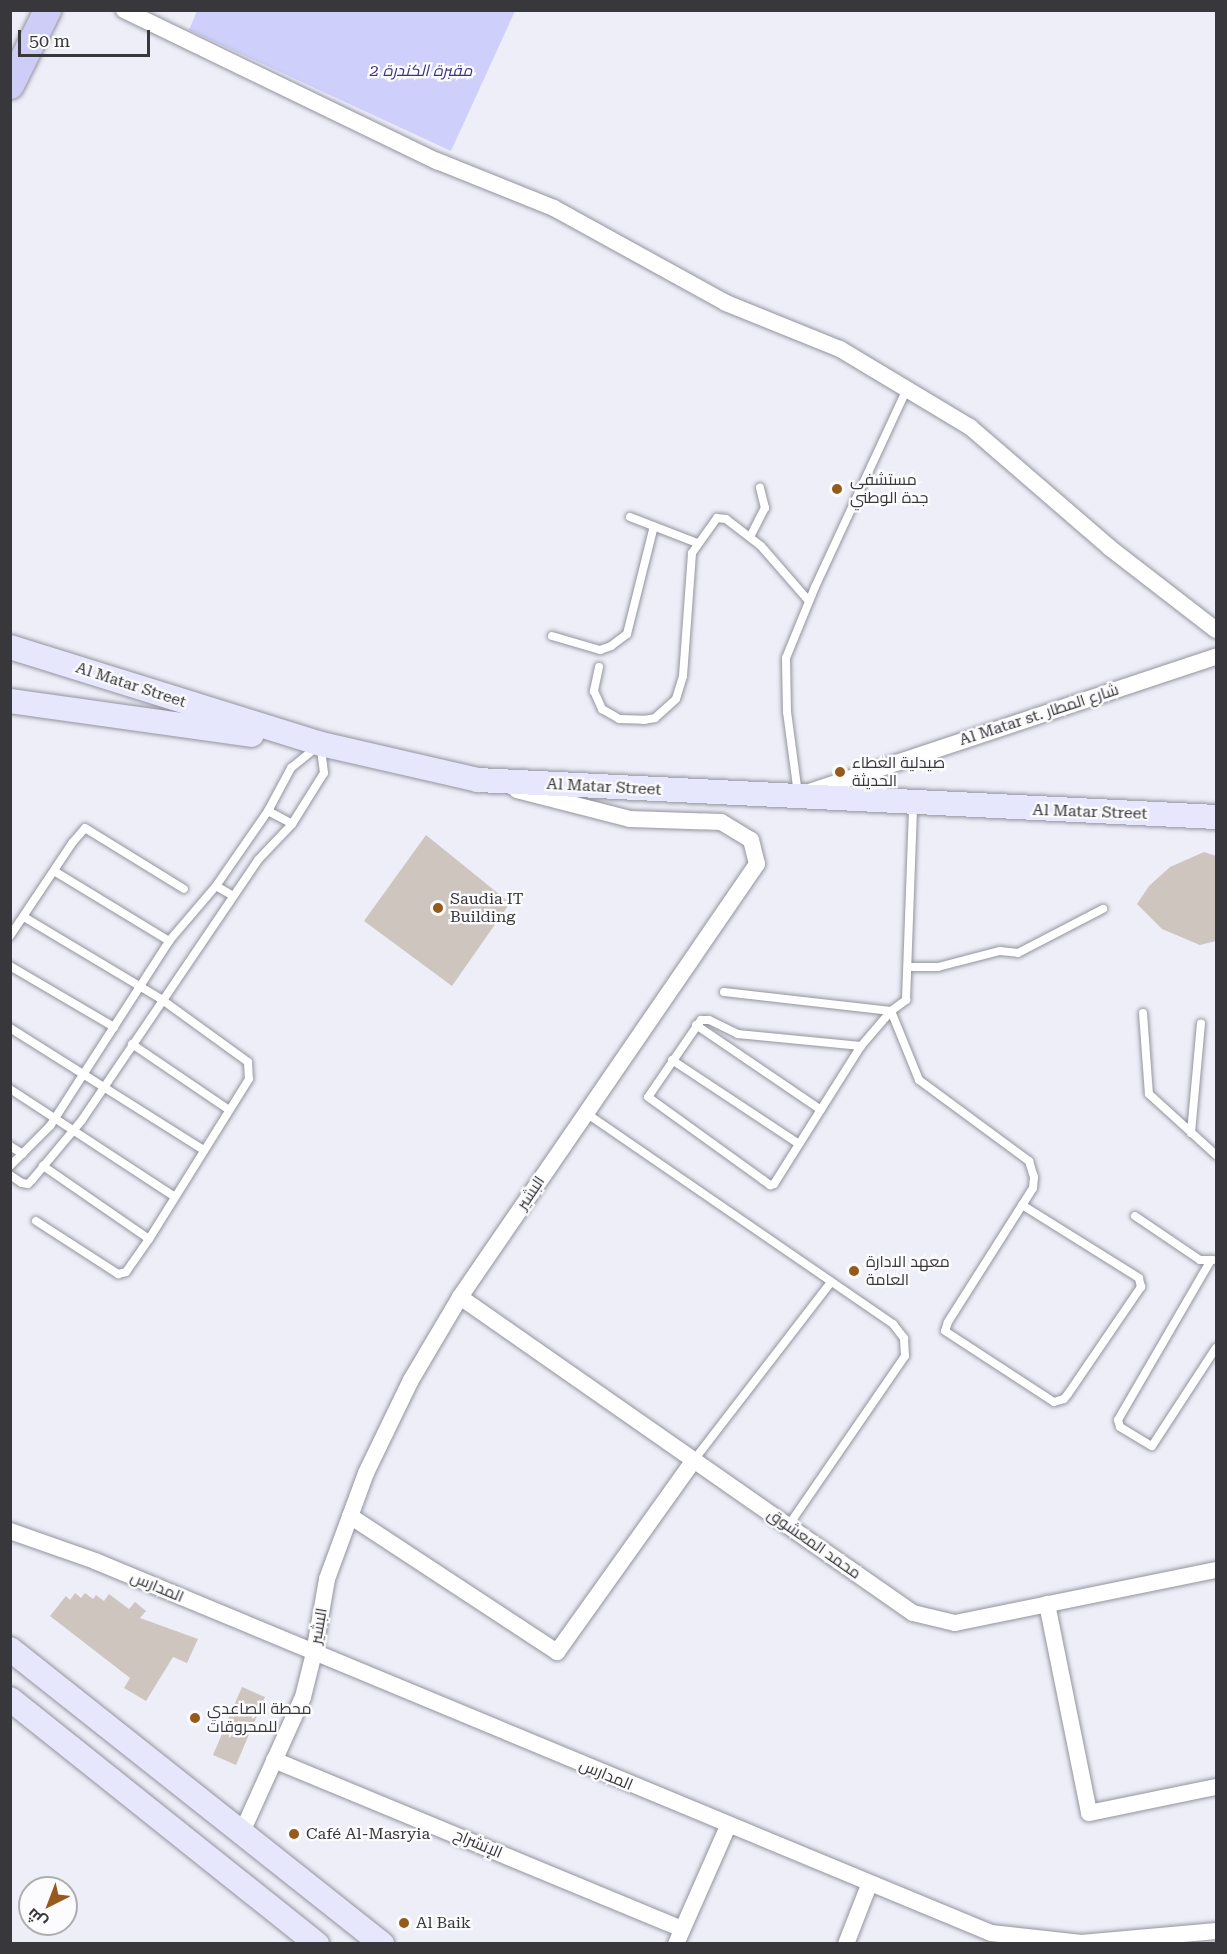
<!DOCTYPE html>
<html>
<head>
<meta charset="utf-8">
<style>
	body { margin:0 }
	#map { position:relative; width:1227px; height:1954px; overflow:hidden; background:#edeef8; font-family:"Roboto Serif",Cairo,serif }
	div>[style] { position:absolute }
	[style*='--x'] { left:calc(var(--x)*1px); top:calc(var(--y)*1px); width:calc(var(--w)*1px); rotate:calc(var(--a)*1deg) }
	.green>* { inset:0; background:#ced0fb }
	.building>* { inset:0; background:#cdc5be }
	.roads { filter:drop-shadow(0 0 2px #93949d) drop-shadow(0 0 2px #93949d) }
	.lane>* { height:8px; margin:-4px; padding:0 4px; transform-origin:4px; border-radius:4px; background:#fff }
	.street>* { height:16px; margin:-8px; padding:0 8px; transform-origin:8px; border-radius:8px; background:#fff }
	.secondary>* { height:24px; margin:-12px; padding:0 12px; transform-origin:12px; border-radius:12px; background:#e6e6fc }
	.primary>* { height:27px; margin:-13.5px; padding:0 13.5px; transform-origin:13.5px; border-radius:13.5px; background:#cdcdf8 }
	.dots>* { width:16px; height:16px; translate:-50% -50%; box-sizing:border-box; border:3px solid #fcfcfe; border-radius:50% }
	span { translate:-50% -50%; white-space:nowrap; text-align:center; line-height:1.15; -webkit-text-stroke:4.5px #fcfcfe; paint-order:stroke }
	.park-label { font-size:16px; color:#3c3482; font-style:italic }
	.poi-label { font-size:16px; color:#38383c }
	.left { translate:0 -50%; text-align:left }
	.street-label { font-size:16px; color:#38383c }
	.frame { position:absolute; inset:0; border:12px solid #38383c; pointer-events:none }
	.north { position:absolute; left:18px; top:1876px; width:60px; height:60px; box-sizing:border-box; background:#fcfcfe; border:2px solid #aeaeb0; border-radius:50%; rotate:222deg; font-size:16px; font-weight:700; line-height:24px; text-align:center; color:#38383c }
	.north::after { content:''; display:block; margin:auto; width:21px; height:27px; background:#965a1b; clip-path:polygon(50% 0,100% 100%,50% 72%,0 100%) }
	.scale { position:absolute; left:18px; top:30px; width:132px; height:27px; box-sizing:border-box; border:3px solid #38383c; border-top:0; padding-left:8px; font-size:18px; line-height:21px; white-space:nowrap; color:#38383c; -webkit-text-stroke:4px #fcfcfe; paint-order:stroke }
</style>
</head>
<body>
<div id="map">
	<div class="green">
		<div style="clip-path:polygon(197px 11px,197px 10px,515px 11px,451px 151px,189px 30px)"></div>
	</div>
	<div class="building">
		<div style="clip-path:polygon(426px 835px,510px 903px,452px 986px,364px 921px)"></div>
		<div style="clip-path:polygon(1204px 852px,1216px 856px,1216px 941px,1200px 945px,1162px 929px,1137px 904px,1149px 886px,1170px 867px)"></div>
		<div style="clip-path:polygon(75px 1593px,81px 1598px,85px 1593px,93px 1599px,96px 1595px,104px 1601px,109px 1594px,129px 1609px,135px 1602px,146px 1611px,140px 1618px,198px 1639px,187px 1663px,173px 1657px,146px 1701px,124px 1688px,130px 1678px,50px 1616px,66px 1596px,70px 1600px)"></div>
		<div style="clip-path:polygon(242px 1687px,265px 1697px,236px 1765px,213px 1755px)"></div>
	</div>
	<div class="roads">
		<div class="lane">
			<div style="--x:630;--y:517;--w:72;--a:21.2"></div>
			<div style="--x:750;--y:537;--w:33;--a:-63"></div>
			<div style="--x:765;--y:508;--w:21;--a:-104"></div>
			<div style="--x:552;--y:636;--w:50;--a:16.3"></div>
			<div style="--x:600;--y:650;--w:12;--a:-20"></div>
			<div style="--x:611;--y:646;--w:20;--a:-37"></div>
			<div style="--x:627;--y:634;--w:111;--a:-76"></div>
			<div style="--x:599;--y:667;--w:25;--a:102"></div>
			<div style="--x:594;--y:691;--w:20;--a:66"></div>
			<div style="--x:602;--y:709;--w:20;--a:30"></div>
			<div style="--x:619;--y:719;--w:25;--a:2"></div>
			<div style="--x:644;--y:720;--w:11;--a:-10"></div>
			<div style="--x:655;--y:718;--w:28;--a:-42"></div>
			<div style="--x:676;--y:699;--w:24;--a:-73"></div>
			<div style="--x:683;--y:676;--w:123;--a:-85.8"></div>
			<div style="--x:692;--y:553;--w:43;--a:-54.5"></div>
			<div style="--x:717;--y:518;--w:9;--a:6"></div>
			<div style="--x:726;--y:519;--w:44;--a:37.6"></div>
			<div style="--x:761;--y:546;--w:73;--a:48.9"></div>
			<div style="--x:798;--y:794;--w:83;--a:-97.6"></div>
			<div style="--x:787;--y:712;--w:54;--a:-91.1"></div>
			<div style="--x:786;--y:658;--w:77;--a:-67.8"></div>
			<div style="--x:815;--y:587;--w:218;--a:-65.1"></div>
			<div style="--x:268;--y:811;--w:27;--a:28"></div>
			<div style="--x:54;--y:871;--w:135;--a:31.3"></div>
			<div style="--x:216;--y:886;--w:20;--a:30"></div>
			<div style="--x:24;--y:917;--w:160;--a:30.9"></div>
			<div style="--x:161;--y:999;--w:107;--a:35.9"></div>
			<div style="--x:248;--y:1062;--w:17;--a:87"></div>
			<div style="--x:249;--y:1079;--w:189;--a:122"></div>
			<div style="--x:10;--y:936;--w:113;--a:-56.2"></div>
			<div style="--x:73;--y:842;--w:18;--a:-49"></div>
			<div style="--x:85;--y:828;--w:116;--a:31.6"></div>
			<div style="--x:10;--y:966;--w:121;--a:30.4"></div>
			<div style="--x:908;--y:967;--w:30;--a:0"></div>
			<div style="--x:938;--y:967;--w:64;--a:-14.5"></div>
			<div style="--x:1000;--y:951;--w:18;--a:6"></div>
			<div style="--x:1018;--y:953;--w:96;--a:-27.4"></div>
			<div style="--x:724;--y:992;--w:168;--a:6.5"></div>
			<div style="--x:891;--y:1011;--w:74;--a:67.9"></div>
			<div style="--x:919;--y:1080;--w:137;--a:36.4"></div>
			<div style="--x:1029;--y:1161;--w:17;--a:73"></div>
			<div style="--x:1034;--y:1177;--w:11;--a:95"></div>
			<div style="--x:1033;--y:1188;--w:159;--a:122.4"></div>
			<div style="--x:948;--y:1322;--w:9;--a:108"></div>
			<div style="--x:945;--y:1331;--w:130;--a:33.1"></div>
			<div style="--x:1054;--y:1402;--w:10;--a:-17"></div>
			<div style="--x:1064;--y:1399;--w:6;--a:-51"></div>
			<div style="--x:1068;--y:1394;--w:130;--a:-55.7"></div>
			<div style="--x:1141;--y:1287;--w:9;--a:-103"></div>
			<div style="--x:1139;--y:1278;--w:138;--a:-148"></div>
			<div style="--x:1143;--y:1013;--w:81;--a:85.8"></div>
			<div style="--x:1149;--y:1094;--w:91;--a:42.3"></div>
			<div style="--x:696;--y:1025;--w:151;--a:34.2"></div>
			<div style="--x:10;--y:1028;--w:229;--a:32.2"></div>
			<div style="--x:132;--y:1044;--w:117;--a:34.2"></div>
			<div style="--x:861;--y:1046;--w:124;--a:-174.4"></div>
			<div style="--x:738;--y:1034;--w:32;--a:-154"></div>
			<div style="--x:709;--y:1020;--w:8;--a:180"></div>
			<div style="--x:701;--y:1020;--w:93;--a:124.5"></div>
			<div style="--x:648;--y:1097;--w:142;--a:35.8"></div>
			<div style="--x:763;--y:1180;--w:9;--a:36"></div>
			<div style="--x:770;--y:1185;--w:4;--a:-14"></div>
			<div style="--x:774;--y:1184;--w:163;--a:-57.8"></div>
			<div style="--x:861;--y:1046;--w:46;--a:-49.4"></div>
			<div style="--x:891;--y:1011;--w:19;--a:-36"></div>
			<div style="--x:906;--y:1000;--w:195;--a:-87.9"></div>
			<div style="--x:672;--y:1060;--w:152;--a:33.5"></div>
			<div style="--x:10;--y:1089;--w:197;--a:33.2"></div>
			<div style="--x:586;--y:1113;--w:373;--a:34.5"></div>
			<div style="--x:893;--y:1324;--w:18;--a:52"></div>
			<div style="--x:904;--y:1338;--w:18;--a:87"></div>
			<div style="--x:905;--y:1356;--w:206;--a:124.5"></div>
			<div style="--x:1191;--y:1133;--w:110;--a:-84.8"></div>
			<div style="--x:10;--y:1146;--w:15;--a:32"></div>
			<div style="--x:10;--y:1166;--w:57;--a:-45"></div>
			<div style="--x:50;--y:1126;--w:220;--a:-57.2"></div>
			<div style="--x:169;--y:941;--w:72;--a:-49.5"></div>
			<div style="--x:216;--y:886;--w:91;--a:-55.3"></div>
			<div style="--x:268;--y:811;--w:49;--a:-61.9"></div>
			<div style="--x:291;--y:768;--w:35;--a:-39"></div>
			<div style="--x:10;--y:1175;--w:14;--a:34"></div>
			<div style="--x:22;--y:1183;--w:6;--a:9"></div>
			<div style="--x:28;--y:1184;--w:6;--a:-45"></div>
			<div style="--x:32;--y:1180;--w:78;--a:-50.2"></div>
			<div style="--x:82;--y:1120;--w:314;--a:-55.9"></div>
			<div style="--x:258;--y:860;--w:50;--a:-46.6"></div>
			<div style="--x:292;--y:824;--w:60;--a:-57.9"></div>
			<div style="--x:324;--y:773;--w:26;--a:-97"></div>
			<div style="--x:1135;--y:1216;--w:78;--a:34.1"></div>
			<div style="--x:1200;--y:1260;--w:13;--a:0"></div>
			<div style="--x:36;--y:1221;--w:98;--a:32.9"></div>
			<div style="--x:118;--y:1274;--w:8;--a:-14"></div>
			<div style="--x:126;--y:1272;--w:40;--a:-55.1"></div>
			<div style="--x:149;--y:1239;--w:129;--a:-145.4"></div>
			<div style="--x:1211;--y:1260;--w:185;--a:120.2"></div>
			<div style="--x:1118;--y:1420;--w:7;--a:74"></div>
			<div style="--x:1120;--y:1427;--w:37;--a:31"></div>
			<div style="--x:1152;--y:1446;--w:117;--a:-56.9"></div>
			<div style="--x:694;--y:1460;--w:225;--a:-52.4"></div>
		</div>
		<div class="street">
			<div style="--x:124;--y:10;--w:348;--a:25.8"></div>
			<div style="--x:437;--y:161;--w:126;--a:21.9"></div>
			<div style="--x:554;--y:208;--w:196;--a:28.9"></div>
			<div style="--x:726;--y:303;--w:123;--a:22"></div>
			<div style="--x:840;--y:349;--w:152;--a:31"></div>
			<div style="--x:970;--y:427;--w:185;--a:40.8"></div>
			<div style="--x:1110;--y:548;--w:134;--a:37.7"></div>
			<div style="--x:806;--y:793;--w:432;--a:-18.4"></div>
			<div style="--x:460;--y:1297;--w:552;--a:34.9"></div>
			<div style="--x:913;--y:1613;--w:43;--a:13.4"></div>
			<div style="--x:955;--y:1623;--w:266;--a:-11.5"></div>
			<div style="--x:350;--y:1516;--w:248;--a:33.3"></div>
			<div style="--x:557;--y:1652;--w:236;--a:-54.5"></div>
			<div style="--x:10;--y:1531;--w:90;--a:19.4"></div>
			<div style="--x:95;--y:1561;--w:970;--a:22.55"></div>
			<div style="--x:991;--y:1933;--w:91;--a:6.3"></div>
			<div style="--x:1081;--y:1943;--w:136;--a:-5.1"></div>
			<div style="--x:1047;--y:1604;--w:213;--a:78.6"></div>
			<div style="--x:1089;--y:1813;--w:130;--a:-11.6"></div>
			<div style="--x:274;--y:1760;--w:442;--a:22.5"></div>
			<div style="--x:242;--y:1832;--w:148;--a:-65.7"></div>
			<div style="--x:303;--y:1697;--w:45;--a:-76"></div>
			<div style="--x:314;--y:1653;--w:75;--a:-80"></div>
			<div style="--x:327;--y:1579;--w:113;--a:-69.8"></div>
			<div style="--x:366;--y:1473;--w:103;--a:-64.2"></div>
			<div style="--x:411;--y:1380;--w:96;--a:-59.4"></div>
			<div style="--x:460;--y:1297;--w:525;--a:-55.55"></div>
			<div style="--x:757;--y:864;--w:25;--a:-104"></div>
			<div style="--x:751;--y:840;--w:35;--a:-149"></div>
			<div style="--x:721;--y:822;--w:91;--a:-178.1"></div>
			<div style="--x:630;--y:819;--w:117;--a:-165.6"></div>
			<div style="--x:676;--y:1944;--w:129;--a:-66.2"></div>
			<div style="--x:846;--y:1944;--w:63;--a:-68.7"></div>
		</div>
		<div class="secondary">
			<div style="--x:10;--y:647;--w:326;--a:17.3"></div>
			<div style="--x:321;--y:744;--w:161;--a:12.9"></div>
			<div style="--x:478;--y:780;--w:739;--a:2.87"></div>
			<div style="--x:10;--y:701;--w:244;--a:8"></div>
			<div style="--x:10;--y:1649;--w:475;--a:38.4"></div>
			<div style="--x:10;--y:1699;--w:393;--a:38.6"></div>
		</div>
		<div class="primary">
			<div style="--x:10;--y:85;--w:84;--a:-63.7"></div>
		</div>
	</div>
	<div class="dots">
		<div style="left:837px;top:489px;background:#965a1b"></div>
		<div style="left:840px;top:772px;background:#965a1b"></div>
		<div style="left:438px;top:908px;background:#965a1b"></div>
		<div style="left:854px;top:1271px;background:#965a1b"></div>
		<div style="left:195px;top:1718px;background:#965a1b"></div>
		<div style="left:294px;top:1834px;background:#965a1b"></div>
		<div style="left:404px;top:1923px;background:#965a1b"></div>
	</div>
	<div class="park-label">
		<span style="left:421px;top:71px">مقبرة الكندرة 2</span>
	</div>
	<div class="poi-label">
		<span class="left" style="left:850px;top:489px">مستشفى<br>جدة الوطني</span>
		<span class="left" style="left:852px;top:772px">صيدلية العطاء<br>الحديثة</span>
		<span class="left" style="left:450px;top:908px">Saudia IT<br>Building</span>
		<span class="left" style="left:866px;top:1271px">معهد الادارة<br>العامة</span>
		<span class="left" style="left:207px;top:1718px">محطة الصاعدي<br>للمحروقات</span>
		<span class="left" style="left:306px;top:1834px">Café Al-Masryia</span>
		<span class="left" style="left:416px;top:1923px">Al Baik</span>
	</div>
	<div class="street-label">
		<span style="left:131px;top:685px;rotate:18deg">Al Matar Street</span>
		<span style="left:1039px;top:715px;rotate:-18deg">Al Matar st. شارع المطار</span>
		<span style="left:604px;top:787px;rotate:3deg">Al Matar Street</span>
		<span style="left:1090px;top:812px;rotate:2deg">Al Matar Street</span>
		<span style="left:531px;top:1193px;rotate:-56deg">البشير</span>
		<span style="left:814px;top:1544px;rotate:35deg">محمد المعشوق</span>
		<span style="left:157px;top:1587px;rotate:23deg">المدارس</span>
		<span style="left:319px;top:1626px;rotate:-80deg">البشير</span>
		<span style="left:606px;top:1775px;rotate:23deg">المدارس</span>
		<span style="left:478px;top:1844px;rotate:23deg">الإنشراح</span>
	</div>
	<div class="frame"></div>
	<div class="north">ش</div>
	<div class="scale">50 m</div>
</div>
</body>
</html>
